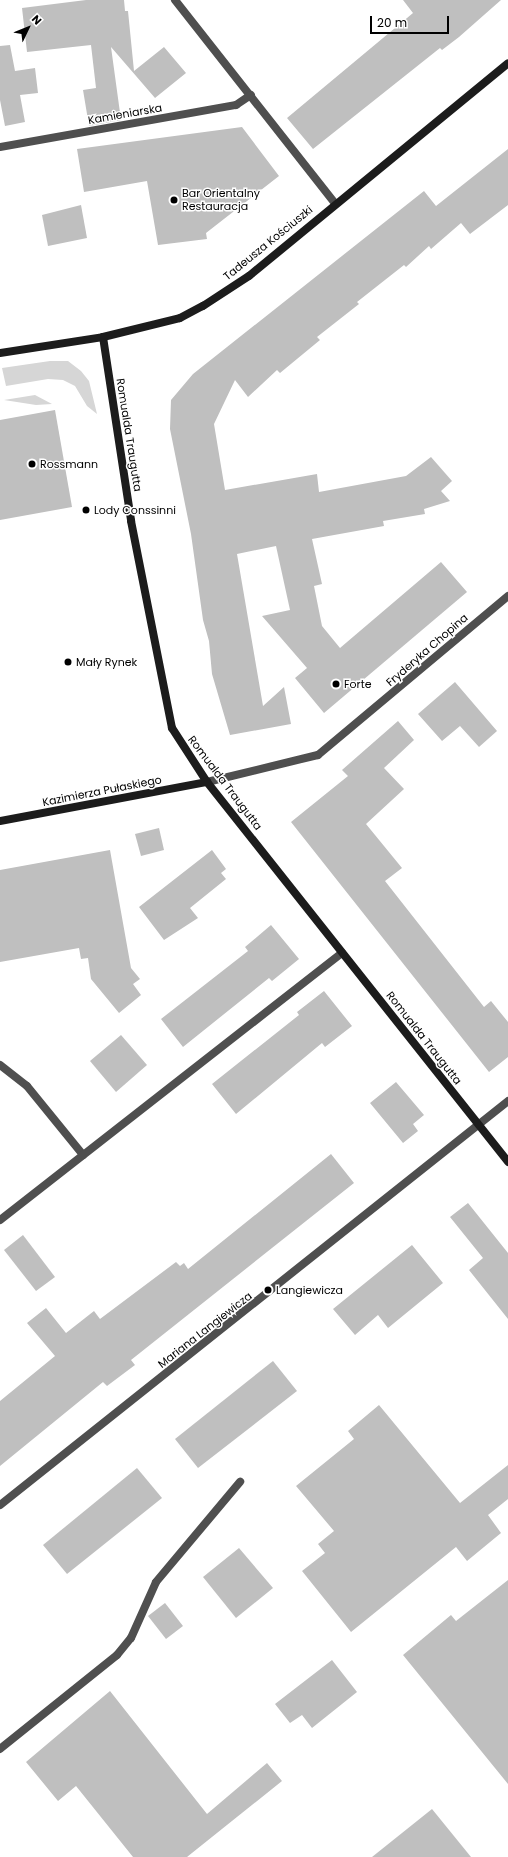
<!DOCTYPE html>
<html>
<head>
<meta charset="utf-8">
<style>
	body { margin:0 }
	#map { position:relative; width:508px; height:1857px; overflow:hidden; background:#fff; font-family:Poppins,sans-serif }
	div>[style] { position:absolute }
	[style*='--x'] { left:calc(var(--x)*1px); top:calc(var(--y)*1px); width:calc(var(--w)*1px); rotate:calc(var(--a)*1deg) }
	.green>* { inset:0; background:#d6d6d6 }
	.building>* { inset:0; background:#bfbfbf }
	.lane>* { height:8px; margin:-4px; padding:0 4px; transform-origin:4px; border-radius:4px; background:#4f4f4f }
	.street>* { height:8px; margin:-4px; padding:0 4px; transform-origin:4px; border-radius:4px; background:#4f4f4f }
	.secondary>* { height:8px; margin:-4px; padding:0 4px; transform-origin:4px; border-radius:4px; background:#1c1c1c }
	.dots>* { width:11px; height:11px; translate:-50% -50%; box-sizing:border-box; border:2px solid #fff; border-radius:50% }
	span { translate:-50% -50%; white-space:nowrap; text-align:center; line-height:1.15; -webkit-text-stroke:3px #fff; paint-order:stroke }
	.street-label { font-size:11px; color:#000 }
	.poi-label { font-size:11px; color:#000 }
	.left { translate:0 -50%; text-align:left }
	.north { position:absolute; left:8px; top:8px; width:40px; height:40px; -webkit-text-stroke:3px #fff; paint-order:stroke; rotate:47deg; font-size:11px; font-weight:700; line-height:16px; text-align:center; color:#000 }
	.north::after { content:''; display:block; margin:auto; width:14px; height:18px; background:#000; clip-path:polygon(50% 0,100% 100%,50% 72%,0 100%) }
	.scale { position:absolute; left:370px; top:16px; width:79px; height:18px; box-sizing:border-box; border:2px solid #000; border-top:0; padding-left:5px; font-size:12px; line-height:14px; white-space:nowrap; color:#000; -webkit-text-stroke:3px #fff; paint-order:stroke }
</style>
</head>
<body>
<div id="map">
	<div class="green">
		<div style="clip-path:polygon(50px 361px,68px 361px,81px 371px,89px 381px,97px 414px,87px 406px,75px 386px,63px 380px,48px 379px,6px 386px,2px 368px)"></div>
		<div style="clip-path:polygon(35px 395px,52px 404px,36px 405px,4px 400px)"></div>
	</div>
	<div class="building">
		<div style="clip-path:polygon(86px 0,124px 0,125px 11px,128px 11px,134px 71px,164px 47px,186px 73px,155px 98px,111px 47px,121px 120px,89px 126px,83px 90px,96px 88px,91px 45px,27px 52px,22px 8px)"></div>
		<div style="clip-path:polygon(403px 0,501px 0,459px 37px,442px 50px,440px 48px,313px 149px,287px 118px,413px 13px)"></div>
		<div style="clip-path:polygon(10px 45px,15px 71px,35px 68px,38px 93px,20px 95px,25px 122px,5px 126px,0 100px,0 46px)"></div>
		<div style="clip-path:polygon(242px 127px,279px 176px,206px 233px,207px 239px,158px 245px,147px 181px,84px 192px,77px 149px)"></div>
		<div style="clip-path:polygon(508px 149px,508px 205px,470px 234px,461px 223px,431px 249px,429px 246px,406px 267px,404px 265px,357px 302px,359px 304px,317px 337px,320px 340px,280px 373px,277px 370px,248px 397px,235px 380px,214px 424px,225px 490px,317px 474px,319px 492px,406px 476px,431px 457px,452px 481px,441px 491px,450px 501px,424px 509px,425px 514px,383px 521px,384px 526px,312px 539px,322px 584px,314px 586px,322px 626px,340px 648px,441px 562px,467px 592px,324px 713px,295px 678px,307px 668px,262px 616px,290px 610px,276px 546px,237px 554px,263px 706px,284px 687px,291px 724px,230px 735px,212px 674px,209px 641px,203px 620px,191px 534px,170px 429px,171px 400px,193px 374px,424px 191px,436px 206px)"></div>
		<div style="clip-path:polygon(81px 205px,87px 238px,48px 246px,42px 215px)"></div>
		<div style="clip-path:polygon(55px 410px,72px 507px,0 520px,0 420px)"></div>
		<div style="clip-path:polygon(455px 682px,497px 731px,479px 747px,460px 726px,442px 741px,418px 714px)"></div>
		<div style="clip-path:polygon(398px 721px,414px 740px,384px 768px,404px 789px,366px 824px,402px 868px,385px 881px,484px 1007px,491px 1001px,508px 1022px,508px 1057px,489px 1072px,291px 822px,348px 776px,342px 770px)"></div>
		<div style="clip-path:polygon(159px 828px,164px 850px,141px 856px,135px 834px)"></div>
		<div style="clip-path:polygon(110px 850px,131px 968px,140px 979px,133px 984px,141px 995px,119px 1013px,91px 979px,88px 958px,81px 959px,79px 948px,0 962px,0 870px)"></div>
		<div style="clip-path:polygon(212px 850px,226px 869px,221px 873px,226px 879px,190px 908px,198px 918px,164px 940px,139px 907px)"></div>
		<div style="clip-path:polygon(271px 925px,299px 959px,272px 981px,269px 978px,183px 1047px,161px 1019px,248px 951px,245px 947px)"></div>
		<div style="clip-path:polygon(324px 991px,352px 1026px,325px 1047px,322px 1043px,236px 1114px,212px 1084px,299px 1015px,297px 1012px)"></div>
		<div style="clip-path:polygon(121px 1035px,147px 1065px,116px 1092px,90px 1061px)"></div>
		<div style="clip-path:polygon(396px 1082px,424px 1115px,413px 1124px,418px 1131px,403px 1143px,370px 1103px)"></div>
		<div style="clip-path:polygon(331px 1154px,354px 1183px,131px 1360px,135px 1365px,107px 1386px,103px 1382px,0 1466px,0 1401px,55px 1356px,27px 1323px,46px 1308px,66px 1333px,94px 1311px,100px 1319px,176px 1262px,180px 1266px,184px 1263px,188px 1269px)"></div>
		<div style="clip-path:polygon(468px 1203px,508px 1253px,508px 1319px,469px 1270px,483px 1258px,450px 1217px)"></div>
		<div style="clip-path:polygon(23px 1235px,55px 1277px,36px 1291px,4px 1250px)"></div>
		<div style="clip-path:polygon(412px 1245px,443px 1283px,388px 1328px,378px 1315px,355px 1335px,333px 1309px)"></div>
		<div style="clip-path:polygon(273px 1361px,297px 1391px,198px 1468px,175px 1439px)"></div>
		<div style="clip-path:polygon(379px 1405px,460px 1503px,508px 1465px,508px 1499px,488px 1515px,501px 1533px,467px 1561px,456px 1547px,351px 1632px,302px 1571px,325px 1553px,318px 1544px,334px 1531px,296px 1486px,354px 1439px,348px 1431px)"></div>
		<div style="clip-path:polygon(137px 1468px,162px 1498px,67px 1574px,43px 1545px)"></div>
		<div style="clip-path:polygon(239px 1548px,273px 1588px,236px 1618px,203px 1577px)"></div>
		<div style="clip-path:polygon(508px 1580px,508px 1784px,403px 1655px,451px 1615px,456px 1621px)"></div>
		<div style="clip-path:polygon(165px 1603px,183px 1626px,166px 1639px,148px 1616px)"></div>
		<div style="clip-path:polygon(332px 1660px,357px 1692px,312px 1728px,302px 1715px,290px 1723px,275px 1704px)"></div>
		<div style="clip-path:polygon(110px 1691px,207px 1814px,267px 1763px,282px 1781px,187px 1857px,133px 1857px,76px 1786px,58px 1801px,26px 1762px)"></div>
		<div style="clip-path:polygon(432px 1809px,471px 1857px,372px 1857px)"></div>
	</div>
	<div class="lane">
		<div style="--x:0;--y:1065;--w:34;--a:38"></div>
		<div style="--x:27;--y:1086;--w:89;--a:50.9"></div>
		<div style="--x:0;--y:1220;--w:434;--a:-38"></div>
		<div style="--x:0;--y:1749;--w:150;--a:-38.8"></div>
		<div style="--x:117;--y:1655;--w:22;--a:-51"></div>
		<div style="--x:131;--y:1638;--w:61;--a:-65.9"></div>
		<div style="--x:156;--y:1582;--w:131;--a:-50"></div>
	</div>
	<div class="street">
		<div style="--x:175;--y:0;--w:258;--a:51.8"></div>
		<div style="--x:0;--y:147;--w:240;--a:-10.1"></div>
		<div style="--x:236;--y:105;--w:18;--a:-34"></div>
		<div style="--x:207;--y:782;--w:114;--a:-13.7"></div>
		<div style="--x:318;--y:755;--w:248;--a:-39.9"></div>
		<div style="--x:0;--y:1505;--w:649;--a:-38.49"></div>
	</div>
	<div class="secondary">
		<div style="--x:103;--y:337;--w:186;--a:81.3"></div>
		<div style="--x:131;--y:521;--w:211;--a:78.8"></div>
		<div style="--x:172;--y:728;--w:64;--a:57.1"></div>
		<div style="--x:207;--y:782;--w:485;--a:51.6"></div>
		<div style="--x:0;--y:353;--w:104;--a:-8.8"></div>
		<div style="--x:103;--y:337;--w:79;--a:-13.9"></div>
		<div style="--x:180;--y:318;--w:26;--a:-28"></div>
		<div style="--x:203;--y:306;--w:55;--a:-33.1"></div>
		<div style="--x:249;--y:276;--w:335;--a:-39.4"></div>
		<div style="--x:0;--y:821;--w:211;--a:-10.7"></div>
	</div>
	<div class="dots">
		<div style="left:174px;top:200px;background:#000"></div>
		<div style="left:32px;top:464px;background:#000"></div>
		<div style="left:86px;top:510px;background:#000"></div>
		<div style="left:68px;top:662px;background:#000"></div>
		<div style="left:336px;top:684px;background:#000"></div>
		<div style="left:268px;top:1290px;background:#000"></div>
	</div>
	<div class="street-label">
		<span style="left:125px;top:114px;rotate:-10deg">Kamieniarska</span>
		<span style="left:268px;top:243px;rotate:-39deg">Tadeusza Kościuszki</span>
		<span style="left:129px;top:435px;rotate:81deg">Romualda Traugutta</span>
		<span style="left:427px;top:650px;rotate:-41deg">Fryderyka Chopina</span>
		<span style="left:225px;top:783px;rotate:53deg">Romualda Traugutta</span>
		<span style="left:102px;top:791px;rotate:-11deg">Kazimierza Pułaskiego</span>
		<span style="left:424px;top:1038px;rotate:52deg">Romualda Traugutta</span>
		<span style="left:205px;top:1330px;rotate:-38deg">Mariana Langiewicza</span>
	</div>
	<div class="poi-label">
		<span class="left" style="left:182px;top:200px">Bar Orientalny<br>Restauracja</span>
		<span class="left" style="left:40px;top:464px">Rossmann</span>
		<span class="left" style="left:94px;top:510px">Lody Conssinni</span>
		<span class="left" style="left:76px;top:662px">Mały Rynek</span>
		<span class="left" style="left:344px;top:684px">Forte</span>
		<span class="left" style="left:276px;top:1290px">Langiewicza</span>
	</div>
	<div class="north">N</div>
	<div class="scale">20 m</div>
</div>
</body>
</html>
